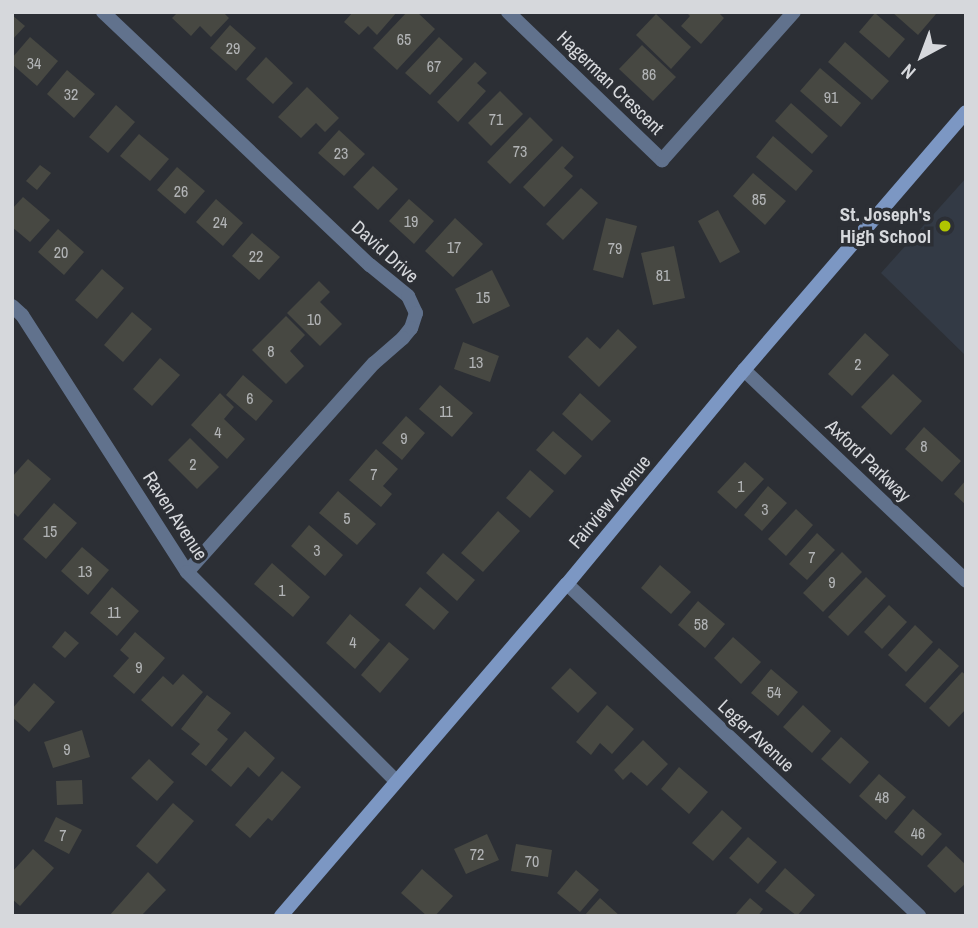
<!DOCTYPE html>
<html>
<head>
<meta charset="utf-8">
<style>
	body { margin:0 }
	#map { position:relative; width:978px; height:928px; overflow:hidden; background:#2c2f35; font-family:"Archivo Narrow",sans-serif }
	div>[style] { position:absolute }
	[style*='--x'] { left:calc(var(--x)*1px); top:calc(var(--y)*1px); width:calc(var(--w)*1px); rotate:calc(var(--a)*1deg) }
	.built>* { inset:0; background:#333a45 }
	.building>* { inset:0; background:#474842 }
	.street>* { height:14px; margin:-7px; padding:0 7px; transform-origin:7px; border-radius:7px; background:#61728d }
	.secondary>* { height:14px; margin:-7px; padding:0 7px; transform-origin:7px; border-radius:7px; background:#7c97c3 }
	.dots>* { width:19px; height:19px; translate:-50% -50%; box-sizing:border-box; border:4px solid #2c2f35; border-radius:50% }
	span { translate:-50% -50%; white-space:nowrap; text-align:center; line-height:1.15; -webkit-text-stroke:7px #2c2f35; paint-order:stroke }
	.number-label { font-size:16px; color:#b2b4b6 }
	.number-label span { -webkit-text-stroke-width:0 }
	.street-label { font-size:19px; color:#d6d8dc }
	.poi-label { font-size:19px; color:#d6d8dc; font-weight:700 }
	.right { translate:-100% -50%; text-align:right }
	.frame { position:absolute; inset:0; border:14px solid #d6d8dc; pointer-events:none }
	.north { position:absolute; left:887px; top:21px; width:70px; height:70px; -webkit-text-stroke:5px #2c2f35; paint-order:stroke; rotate:221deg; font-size:19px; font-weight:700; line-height:28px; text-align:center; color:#d6d8dc }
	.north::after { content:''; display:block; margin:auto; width:24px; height:32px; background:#d6d8dc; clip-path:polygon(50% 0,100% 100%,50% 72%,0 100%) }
</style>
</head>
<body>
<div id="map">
	<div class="built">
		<div style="clip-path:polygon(966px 178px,966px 356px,881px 273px)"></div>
	</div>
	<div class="building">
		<div style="clip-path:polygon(178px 12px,223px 12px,229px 18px,211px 37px,200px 26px,191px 36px,172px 18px)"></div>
		<div style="clip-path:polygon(353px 12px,397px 12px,377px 35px,368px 26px,359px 35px,344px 22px)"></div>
		<div style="clip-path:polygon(407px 12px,417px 12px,435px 29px,397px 70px,373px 48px)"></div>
		<div style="clip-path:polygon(686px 12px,718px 12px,724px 18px,701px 44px,681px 26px,690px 16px)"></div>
		<div style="clip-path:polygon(892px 12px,934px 12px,936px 14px,918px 35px)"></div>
		<div style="clip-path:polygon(875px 13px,905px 39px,889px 58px,859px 32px)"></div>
		<div style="clip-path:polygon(656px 14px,691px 47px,671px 69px,636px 35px)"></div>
		<div style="clip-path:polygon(12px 15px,25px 26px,12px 40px)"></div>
		<div style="clip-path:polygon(230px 25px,256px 48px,236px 71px,210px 48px)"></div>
		<div style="clip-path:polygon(30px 37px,58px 61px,37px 86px,12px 64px,12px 58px)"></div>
		<div style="clip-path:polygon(439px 37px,463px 59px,430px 95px,405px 73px)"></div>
		<div style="clip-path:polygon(845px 42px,889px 81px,872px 100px,828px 62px)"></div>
		<div style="clip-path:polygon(642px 45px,676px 77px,653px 101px,619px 69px)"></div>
		<div style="clip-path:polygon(266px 57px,293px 83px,273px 104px,246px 79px)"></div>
		<div style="clip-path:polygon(475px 62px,487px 73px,477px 83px,486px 91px,458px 122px,437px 102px)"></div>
		<div style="clip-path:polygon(820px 68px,861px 103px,841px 127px,800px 91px)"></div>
		<div style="clip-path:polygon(67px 70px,95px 94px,74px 118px,47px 94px)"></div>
		<div style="clip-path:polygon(307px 87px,339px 118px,325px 132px,316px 123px,301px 138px,278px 117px)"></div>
		<div style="clip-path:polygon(500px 91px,523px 114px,491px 146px,468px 123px)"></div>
		<div style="clip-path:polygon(791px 103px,828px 136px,812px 154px,775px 121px)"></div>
		<div style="clip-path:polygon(116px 105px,135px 122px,108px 153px,89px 137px)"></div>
		<div style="clip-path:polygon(530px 117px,553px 140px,510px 184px,487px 162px)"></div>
		<div style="clip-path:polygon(339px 130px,365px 154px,344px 176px,318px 153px)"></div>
		<div style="clip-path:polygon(139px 134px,169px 159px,150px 181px,120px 156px)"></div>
		<div style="clip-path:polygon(773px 136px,813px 171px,796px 191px,756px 157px)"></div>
		<div style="clip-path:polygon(562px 146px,574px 157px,564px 168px,573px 176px,544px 207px,523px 187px)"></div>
		<div style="clip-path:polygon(40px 165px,51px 173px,37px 190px,26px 181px)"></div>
		<div style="clip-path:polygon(373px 166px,398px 189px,378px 210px,353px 187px)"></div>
		<div style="clip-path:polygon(177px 167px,205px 191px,185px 214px,157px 190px)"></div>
		<div style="clip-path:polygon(753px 173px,786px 201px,765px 225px,733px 196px)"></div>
		<div style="clip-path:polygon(581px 188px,598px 203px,563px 240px,546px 224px)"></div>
		<div style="clip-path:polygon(23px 197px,50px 220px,30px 242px,12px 227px,12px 209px)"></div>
		<div style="clip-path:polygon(216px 199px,243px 223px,223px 246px,196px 222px)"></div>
		<div style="clip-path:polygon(409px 199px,434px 221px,414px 244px,389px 221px)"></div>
		<div style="clip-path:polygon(718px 210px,740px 252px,720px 263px,698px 221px)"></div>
		<div style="clip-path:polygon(455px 218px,483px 244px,453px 277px,425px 251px)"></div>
		<div style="clip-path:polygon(606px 218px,637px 226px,623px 278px,593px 270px)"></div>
		<div style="clip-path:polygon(58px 229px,84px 252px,64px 275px,38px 252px)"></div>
		<div style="clip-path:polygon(252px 233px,280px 257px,259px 280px,232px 256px)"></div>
		<div style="clip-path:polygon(674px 246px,685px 298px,653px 305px,641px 253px)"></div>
		<div style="clip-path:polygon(102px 269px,124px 288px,97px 319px,75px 300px)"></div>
		<div style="clip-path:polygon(492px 270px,510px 306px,473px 324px,455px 289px)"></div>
		<div style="clip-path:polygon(319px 281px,330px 292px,320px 302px,342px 324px,320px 346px,287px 313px)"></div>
		<div style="clip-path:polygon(132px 312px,152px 329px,123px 362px,104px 345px)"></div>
		<div style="clip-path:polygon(286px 316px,305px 335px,290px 351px,304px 366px,286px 384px,252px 350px)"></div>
		<div style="clip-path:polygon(618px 329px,637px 347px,599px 387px,568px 357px,587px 337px,600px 349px)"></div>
		<div style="clip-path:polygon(865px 333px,889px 355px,852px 396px,828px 374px)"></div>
		<div style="clip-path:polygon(463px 342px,499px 356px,490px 382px,454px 369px)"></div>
		<div style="clip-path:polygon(160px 358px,180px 375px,152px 406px,133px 389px)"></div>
		<div style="clip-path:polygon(893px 374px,922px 401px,891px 435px,861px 407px)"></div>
		<div style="clip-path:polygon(243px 375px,273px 401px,256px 421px,226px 395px)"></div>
		<div style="clip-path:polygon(440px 385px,473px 413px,452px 437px,419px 409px)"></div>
		<div style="clip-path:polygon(220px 393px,234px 407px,224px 419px,245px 439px,227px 459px,191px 425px)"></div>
		<div style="clip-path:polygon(580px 393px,611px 421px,592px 441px,562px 414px)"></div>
		<div style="clip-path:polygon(406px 416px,425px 433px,402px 460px,382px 443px)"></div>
		<div style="clip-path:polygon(924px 427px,961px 461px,942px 482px,905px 449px)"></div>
		<div style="clip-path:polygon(553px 431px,582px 456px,565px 475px,536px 450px)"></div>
		<div style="clip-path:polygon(190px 438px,219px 467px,197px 489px,168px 460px)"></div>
		<div style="clip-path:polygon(376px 449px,398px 469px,383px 486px,392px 494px,381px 507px,349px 480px)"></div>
		<div style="clip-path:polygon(28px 459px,51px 479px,18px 517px,12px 511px,12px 477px)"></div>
		<div style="clip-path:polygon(745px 462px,764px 479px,736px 509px,717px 492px)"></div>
		<div style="clip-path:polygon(530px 470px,554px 491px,530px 518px,506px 498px)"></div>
		<div style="clip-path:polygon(966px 480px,966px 505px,954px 494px)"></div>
		<div style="clip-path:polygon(768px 486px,787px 503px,762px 531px,744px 515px)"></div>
		<div style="clip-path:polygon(338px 491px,376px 524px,357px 545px,319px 513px)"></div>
		<div style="clip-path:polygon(54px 503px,77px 523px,46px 559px,23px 539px)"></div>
		<div style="clip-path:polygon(796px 509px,813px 525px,786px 556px,768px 539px)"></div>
		<div style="clip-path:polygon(498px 511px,520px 531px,483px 572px,461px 553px)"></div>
		<div style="clip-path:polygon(309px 525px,343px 555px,325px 576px,291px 546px)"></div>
		<div style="clip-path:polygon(817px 533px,835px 550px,807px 580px,789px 564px)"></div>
		<div style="clip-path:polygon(82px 547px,109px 570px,88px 595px,61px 571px)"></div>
		<div style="clip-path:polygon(842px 552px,862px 572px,823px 612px,803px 593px)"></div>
		<div style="clip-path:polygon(443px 553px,475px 580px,457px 601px,426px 573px)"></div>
		<div style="clip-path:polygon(272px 563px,310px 597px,293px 617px,254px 584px)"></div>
		<div style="clip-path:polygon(660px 565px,691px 592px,671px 614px,641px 588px)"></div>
		<div style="clip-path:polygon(866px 577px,886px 596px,848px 636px,828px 617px)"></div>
		<div style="clip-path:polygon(112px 587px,139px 611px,117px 636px,90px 613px)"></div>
		<div style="clip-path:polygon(420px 587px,449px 612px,434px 630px,405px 605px)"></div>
		<div style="clip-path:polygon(698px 601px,725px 624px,705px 648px,678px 625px)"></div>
		<div style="clip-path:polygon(889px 605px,907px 622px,882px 649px,864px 632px)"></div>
		<div style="clip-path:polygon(350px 614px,380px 640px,355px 669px,326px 643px)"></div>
		<div style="clip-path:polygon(915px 625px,933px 642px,906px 672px,888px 655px)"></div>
		<div style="clip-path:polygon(65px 631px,79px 643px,65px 658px,52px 647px)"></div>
		<div style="clip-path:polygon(135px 632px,165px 658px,134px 694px,113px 676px,129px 658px,120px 650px)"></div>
		<div style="clip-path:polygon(733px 637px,761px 662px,741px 684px,714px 658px)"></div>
		<div style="clip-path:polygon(389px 642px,409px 659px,380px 693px,361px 675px)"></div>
		<div style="clip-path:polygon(939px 648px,959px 666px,925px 703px,905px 685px)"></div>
		<div style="clip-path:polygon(570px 668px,597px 693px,578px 713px,551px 688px)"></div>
		<div style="clip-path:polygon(771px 669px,798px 692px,778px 716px,751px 693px)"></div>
		<div style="clip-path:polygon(962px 672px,966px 675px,966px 709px,949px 727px,929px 708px)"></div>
		<div style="clip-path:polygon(183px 674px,203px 692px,172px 727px,141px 700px,163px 676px,173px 685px)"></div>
		<div style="clip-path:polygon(34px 683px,55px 702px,29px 732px,12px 717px,12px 709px)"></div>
		<div style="clip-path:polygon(207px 695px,231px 713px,217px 730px,228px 739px,206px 766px,191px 754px,200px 744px,181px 729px)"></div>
		<div style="clip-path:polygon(607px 705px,634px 729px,612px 754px,600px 743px,591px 755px,576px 742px)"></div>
		<div style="clip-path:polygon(803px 705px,831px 731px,812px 753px,783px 727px)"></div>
		<div style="clip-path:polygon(82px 730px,90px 757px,53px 768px,44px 742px)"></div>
		<div style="clip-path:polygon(245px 731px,275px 758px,259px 777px,248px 767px,231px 787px,211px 770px)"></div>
		<div style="clip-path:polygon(841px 737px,869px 762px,850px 784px,821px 759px)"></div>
		<div style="clip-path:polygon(643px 740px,668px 764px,647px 786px,631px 772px,623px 780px,614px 770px)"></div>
		<div style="clip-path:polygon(149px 759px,174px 782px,157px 801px,131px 778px)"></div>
		<div style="clip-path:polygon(679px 767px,708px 792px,689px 814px,661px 789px)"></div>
		<div style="clip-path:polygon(282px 771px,301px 787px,272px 821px,268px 818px,250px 838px,235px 825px)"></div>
		<div style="clip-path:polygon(879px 774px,906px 797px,886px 820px,859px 796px)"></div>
		<div style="clip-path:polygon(82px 780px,83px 804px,57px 805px,56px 781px)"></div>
		<div style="clip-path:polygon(173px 803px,194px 821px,157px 864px,136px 846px)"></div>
		<div style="clip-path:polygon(913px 809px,942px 834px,922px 856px,894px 832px)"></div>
		<div style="clip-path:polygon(722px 810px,742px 828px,713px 861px,692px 843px)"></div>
		<div style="clip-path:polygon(56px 817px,82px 830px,69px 854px,44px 841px)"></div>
		<div style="clip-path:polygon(487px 834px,499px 860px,466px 874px,454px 849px)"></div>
		<div style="clip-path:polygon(748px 837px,777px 862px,758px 884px,729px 858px)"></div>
		<div style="clip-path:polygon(516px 844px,552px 850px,548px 877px,511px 871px)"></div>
		<div style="clip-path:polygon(946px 846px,966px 865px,966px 883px,955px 893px,927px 866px)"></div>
		<div style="clip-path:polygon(33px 849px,54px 868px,20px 906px,12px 899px,12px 872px)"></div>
		<div style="clip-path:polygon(785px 868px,815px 895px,797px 916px,765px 891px)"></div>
		<div style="clip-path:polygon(422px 869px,453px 896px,435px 916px,427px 916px,401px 893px)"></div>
		<div style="clip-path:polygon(576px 870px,599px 890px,580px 912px,557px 893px)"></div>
		<div style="clip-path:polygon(148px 872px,166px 890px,141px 916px,109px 916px)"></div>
		<div style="clip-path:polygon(600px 898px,620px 916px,584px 916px)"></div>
		<div style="clip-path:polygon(750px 898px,763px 909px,758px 916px,734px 916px)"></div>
	</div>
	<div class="street">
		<div style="--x:103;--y:12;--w:368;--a:43.5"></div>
		<div style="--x:370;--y:265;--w:49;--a:39.2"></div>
		<div style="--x:408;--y:296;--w:19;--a:65"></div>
		<div style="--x:416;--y:313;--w:16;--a:108"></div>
		<div style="--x:411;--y:328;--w:13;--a:129"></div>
		<div style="--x:403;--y:338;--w:38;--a:139"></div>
		<div style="--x:374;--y:363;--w:280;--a:131.8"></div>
		<div style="--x:508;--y:12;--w:214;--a:43.9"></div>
		<div style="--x:662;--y:160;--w:198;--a:-48.3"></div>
		<div style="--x:12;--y:306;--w:13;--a:42"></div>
		<div style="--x:22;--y:315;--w:305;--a:57.3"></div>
		<div style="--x:187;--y:572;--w:296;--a:45"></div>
		<div style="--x:744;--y:370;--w:306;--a:43.5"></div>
		<div style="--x:567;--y:584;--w:484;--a:43.3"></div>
	</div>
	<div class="secondary">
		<div style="--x:281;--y:916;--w:438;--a:-49.3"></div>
		<div style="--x:567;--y:584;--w:278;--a:-50.4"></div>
		<div style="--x:744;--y:370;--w:340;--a:-49.3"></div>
	</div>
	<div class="dots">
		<div style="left:945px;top:226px;background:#b0c501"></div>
	</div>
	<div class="number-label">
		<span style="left:404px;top:39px">65</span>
		<span style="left:233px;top:48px">29</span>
		<span style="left:34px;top:63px">34</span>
		<span style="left:434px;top:66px">67</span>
		<span style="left:649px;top:74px">86</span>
		<span style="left:71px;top:94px">32</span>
		<span style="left:831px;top:97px">91</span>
		<span style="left:496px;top:119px">71</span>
		<span style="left:520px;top:151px">73</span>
		<span style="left:341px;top:153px">23</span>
		<span style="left:181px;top:191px">26</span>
		<span style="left:759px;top:199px">85</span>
		<span style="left:411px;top:221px">19</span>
		<span style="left:220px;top:222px">24</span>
		<span style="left:454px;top:247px">17</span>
		<span style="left:615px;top:248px">79</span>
		<span style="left:61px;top:252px">20</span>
		<span style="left:256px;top:256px">22</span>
		<span style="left:663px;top:275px">81</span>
		<span style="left:483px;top:297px">15</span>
		<span style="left:314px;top:319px">10</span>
		<span style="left:271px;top:351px">8</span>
		<span style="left:476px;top:362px">13</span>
		<span style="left:858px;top:364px">2</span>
		<span style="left:250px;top:398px">6</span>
		<span style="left:446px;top:411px">11</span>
		<span style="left:218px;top:432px">4</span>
		<span style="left:404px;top:438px">9</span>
		<span style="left:924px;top:446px">8</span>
		<span style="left:193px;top:464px">2</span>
		<span style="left:374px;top:474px">7</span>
		<span style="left:741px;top:486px">1</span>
		<span style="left:765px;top:509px">3</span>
		<span style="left:347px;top:518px">5</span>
		<span style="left:50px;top:531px">15</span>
		<span style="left:317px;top:550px">3</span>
		<span style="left:812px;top:557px">7</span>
		<span style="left:85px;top:571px">13</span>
		<span style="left:832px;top:582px">9</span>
		<span style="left:282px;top:590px">1</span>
		<span style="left:114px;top:612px">11</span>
		<span style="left:701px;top:624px">58</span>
		<span style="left:353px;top:642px">4</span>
		<span style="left:139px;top:667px">9</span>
		<span style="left:774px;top:692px">54</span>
		<span style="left:67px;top:749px">9</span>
		<span style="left:882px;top:797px">48</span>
		<span style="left:918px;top:833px">46</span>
		<span style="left:63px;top:835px">7</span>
		<span style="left:477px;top:854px">72</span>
		<span style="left:532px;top:861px">70</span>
	</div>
	<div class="street-label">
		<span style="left:610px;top:83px;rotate:44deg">Hagerman Crescent</span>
		<span style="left:385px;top:252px;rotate:42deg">David Drive</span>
		<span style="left:868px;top:461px;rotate:44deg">Axford Parkway</span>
		<span style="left:610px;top:502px;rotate:-50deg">Fairview Avenue</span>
		<span style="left:175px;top:516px;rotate:57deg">Raven Avenue</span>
		<span style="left:756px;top:736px;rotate:43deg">Leger Avenue</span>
	</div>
	<div class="poi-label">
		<span class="right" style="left:931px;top:226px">St. Joseph's<br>High School</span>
	</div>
	<div class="frame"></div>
	<div class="north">N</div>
</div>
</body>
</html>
